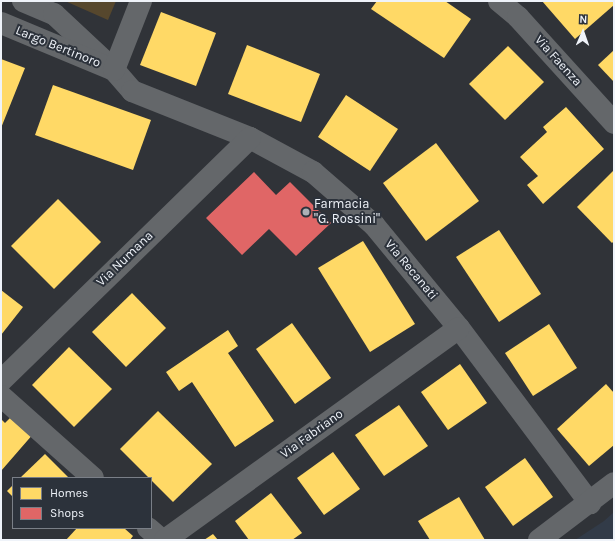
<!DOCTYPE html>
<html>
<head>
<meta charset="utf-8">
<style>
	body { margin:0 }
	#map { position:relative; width:615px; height:541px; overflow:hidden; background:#303338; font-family:Karla,sans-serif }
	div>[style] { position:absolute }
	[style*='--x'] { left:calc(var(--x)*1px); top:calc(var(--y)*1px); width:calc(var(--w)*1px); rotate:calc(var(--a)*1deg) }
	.built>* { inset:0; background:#323b48 }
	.green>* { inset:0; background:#56472d }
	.homes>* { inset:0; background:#ffd966 }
	.shops>* { inset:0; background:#e06666 }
	.minor>* { height:22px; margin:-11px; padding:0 11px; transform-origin:11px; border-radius:11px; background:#64676a }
	.dots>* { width:11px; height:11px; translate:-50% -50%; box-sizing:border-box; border:2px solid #2c323b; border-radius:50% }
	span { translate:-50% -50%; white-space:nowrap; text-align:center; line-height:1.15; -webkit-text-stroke:4px #2c323b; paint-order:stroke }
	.street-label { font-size:13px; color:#eff3f9 }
	.poi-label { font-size:13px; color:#eff3f9 }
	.left { translate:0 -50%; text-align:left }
	.frame { position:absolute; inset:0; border:2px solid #eff3f9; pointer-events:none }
	.legend { position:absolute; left:12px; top:477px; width:140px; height:52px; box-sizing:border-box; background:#2c323b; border:1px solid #7a7f87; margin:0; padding:5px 7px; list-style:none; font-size:12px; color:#eff3f9 }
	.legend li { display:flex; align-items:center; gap:8px; height:20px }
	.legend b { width:20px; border:1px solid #7a7f87 }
	.north { position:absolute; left:563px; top:12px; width:40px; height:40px; -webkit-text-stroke:3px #2c323b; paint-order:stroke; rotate:2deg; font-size:11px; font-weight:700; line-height:16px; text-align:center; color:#eff3f9 }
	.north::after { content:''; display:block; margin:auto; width:14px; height:18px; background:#eff3f9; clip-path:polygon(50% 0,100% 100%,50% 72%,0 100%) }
</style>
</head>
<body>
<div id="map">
	<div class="built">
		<div style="clip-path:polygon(614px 512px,614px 540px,575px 540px,604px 521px)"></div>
	</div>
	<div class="green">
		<div style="clip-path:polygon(65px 1px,116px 1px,108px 20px)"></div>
	</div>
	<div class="homes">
		<div style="clip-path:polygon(377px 1px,445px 1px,471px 19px,444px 58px,371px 9px)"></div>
		<div style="clip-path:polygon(542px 1px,614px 1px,614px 5px,575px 39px)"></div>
		<div style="clip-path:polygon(161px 12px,216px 33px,196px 86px,140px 65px)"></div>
		<div style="clip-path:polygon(247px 45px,320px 74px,301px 122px,228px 94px)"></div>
		<div style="clip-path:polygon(508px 46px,544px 82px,505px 120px,469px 84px)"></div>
		<div style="clip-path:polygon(614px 50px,614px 82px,598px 65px)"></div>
		<div style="clip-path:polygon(1px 59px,25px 68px,1px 128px)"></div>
		<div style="clip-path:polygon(53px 85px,151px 120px,133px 170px,35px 135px)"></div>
		<div style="clip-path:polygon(346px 95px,398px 129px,370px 171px,318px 137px)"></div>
		<div style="clip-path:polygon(566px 107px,604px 149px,543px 204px,527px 185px,538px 176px,520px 157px,547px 132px,543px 127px)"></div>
		<div style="clip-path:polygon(436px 143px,479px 201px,426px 241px,383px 183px)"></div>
		<div style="clip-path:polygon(614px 170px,614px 241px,612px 243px,577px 207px)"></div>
		<div style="clip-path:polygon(58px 199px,101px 242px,54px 289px,11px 246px)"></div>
		<div style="clip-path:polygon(499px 230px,541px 294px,499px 322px,456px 257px)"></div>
		<div style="clip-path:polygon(363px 241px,415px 324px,370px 352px,318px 268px)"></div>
		<div style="clip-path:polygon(1px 290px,23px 307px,1px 335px)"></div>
		<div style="clip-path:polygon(132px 293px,166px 328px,126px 367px,92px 332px)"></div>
		<div style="clip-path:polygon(292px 323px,331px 378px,295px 404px,256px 349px)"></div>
		<div style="clip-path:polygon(549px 324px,577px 368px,533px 396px,505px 353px)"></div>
		<div style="clip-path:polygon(228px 330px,238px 346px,228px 353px,274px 421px,235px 447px,192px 382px,179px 391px,166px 372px)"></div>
		<div style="clip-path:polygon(69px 347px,112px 389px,74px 427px,32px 385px)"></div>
		<div style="clip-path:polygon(460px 364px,487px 403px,448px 430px,421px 392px)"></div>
		<div style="clip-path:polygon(606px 384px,614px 393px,614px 445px,589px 466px,557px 429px)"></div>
		<div style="clip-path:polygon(399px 405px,428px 446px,384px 476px,355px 435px)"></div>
		<div style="clip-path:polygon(158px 411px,212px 464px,173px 502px,120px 449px)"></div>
		<div style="clip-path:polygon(13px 415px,34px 433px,1px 471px,1px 419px,5px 423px)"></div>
		<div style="clip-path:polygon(333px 452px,360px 489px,324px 515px,297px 478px)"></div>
		<div style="clip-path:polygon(45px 454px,69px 478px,20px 478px)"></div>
		<div style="clip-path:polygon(525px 458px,553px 497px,513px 526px,485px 487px)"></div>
		<div style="clip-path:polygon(13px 485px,13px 497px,7px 491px)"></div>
		<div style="clip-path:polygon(271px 493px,302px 533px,292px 540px,249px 540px,235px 521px)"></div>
		<div style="clip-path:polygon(459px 497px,485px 540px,430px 540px,418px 521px)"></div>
		<div style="clip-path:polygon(77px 528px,124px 528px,133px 536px,130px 540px,66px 540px)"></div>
		<div style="clip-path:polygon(213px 534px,218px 540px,204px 540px)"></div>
	</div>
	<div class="shops">
		<div style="clip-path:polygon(254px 172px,276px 195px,290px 182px,331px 223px,296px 256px,269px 229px,242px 255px,206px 218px)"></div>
	</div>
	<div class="minor">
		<div style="--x:23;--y:1;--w:34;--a:23"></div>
		<div style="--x:54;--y:14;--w:82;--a:43"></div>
		<div style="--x:114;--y:70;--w:28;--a:49"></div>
		<div style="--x:132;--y:91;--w:127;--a:21.7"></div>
		<div style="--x:250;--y:138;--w:72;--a:28.4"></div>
		<div style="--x:313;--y:172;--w:81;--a:41"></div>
		<div style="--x:374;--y:225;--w:134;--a:50.5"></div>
		<div style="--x:459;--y:328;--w:219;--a:53.2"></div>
		<div style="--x:499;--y:1;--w:25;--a:40"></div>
		<div style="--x:518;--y:17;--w:143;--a:47.8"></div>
		<div style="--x:1;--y:23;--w:122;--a:22.6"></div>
		<div style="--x:114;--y:70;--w:74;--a:-68.6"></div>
		<div style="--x:1;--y:381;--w:348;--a:-44.3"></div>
		<div style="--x:1;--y:396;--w:123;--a:41.7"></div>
		<div style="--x:148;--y:528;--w:18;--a:41"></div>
		<div style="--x:165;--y:540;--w:362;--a:-35.8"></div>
		<div style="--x:539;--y:540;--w:94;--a:-37.2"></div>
	</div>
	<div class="dots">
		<div style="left:306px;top:212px;background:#acb0b5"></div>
	</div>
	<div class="street-label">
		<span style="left:58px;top:47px;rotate:22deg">Largo Bertinoro</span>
		<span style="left:558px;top:61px;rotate:48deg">Via Faenza</span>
		<span style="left:125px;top:259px;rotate:-44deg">Via Numana</span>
		<span style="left:411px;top:270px;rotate:50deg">Via Recanati</span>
		<span style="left:312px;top:434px;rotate:-36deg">Via Fabriano</span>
	</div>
	<div class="poi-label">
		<span class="left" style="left:314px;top:212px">Farmacia<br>"G. Rossini"</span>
	</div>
	<div class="frame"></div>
	<ul class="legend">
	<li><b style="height:11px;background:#ffd966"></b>Homes</li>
	<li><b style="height:11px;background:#e06666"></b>Shops</li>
	</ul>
	<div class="north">N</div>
</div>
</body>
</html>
